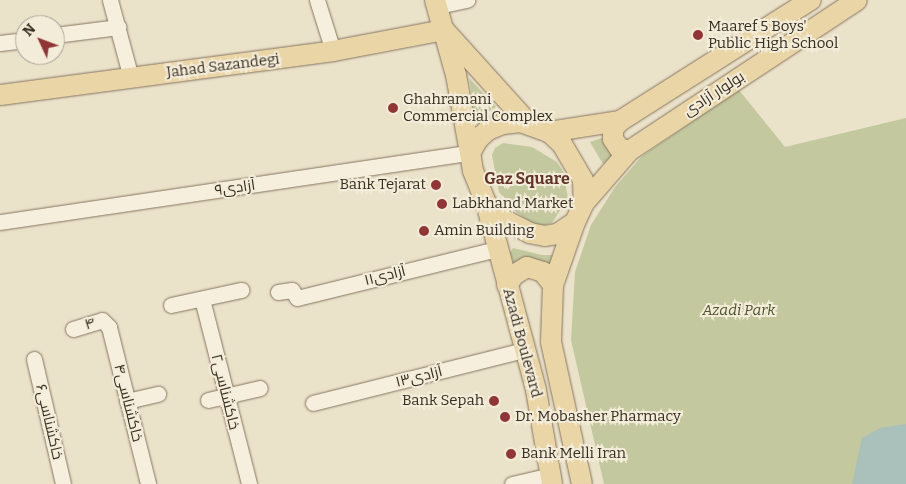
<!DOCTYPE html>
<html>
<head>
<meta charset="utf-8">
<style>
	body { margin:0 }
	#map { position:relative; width:906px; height:484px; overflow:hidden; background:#ebe2ca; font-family:Bitter,Cairo,serif }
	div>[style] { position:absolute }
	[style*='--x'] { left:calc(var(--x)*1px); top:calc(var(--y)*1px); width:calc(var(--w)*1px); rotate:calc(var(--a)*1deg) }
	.green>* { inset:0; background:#c3c89f }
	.water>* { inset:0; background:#aac0ba }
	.roads { filter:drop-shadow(0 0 1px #867560) drop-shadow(0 0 1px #867560) }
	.minor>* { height:15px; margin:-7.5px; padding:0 7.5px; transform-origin:7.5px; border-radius:7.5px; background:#f6efdd }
	.major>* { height:20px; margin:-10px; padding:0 10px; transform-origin:10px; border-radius:10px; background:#ead5a7 }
	.dots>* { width:14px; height:14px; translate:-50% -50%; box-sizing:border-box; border:2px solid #f3ecd9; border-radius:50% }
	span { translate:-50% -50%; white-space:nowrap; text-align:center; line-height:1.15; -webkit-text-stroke:4px #f3ecd9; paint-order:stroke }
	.poi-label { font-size:15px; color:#382d22 }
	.left { translate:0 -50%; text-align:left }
	.right { translate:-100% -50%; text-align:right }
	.street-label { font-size:15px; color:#382d22 }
	.park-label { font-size:15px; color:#48532b; font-style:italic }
	.neighbourhood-label { font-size:16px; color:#613326; font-weight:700 }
	.north { position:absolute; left:15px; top:15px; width:50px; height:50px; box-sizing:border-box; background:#f3ecd9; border:1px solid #a8a090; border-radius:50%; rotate:313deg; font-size:14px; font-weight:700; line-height:20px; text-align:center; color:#382d22 }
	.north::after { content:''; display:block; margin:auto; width:18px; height:22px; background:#903636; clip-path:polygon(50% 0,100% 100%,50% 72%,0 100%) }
</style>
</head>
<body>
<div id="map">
	<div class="green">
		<div style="clip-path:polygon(469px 78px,496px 107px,479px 117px,474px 110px)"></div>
		<div style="clip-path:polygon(739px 90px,785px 147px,906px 118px,906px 484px,604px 484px,571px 340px,575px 272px,591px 225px,615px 187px,642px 156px)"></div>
		<div style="clip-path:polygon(607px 136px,616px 153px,603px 164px,590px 142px)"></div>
		<div style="clip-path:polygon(503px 143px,532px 147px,557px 162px,563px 171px,568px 198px,552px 223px,543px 226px,532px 223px,517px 213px,499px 192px,492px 155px,495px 148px)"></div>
		<div style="clip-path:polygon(513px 248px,542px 255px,554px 255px,549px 269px,514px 264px,510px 253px)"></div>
	</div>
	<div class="water">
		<div style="clip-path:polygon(906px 424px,906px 484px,852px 484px,862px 438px,880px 428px)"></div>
	</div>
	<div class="roads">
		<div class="minor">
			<div style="--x:110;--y:0;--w:81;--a:74.9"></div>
			<div style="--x:317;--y:0;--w:53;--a:72.6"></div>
			<div style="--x:438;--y:6;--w:30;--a:-12"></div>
			<div style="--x:55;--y:35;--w:64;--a:-7.2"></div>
			<div style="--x:0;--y:43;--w:25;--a:-7"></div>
			<div style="--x:0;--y:222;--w:475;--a:-8.4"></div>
			<div style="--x:278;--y:292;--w:14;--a:-8"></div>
			<div style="--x:292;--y:290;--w:9;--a:58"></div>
			<div style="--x:297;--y:298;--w:205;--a:-13.8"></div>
			<div style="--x:202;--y:299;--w:191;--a:75.7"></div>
			<div style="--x:171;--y:305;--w:72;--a:-12.1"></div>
			<div style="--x:73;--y:329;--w:30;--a:-17"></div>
			<div style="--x:102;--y:320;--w:10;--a:45"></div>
			<div style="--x:109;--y:327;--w:162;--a:76"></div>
			<div style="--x:34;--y:359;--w:128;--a:76.9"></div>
			<div style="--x:208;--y:400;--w:53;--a:-13"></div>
			<div style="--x:127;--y:401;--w:32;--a:-13"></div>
			<div style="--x:313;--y:403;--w:218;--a:-14.1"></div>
			<div style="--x:512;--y:484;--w:39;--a:-13"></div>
		</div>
		<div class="major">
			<div style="--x:435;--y:0;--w:78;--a:74.4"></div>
			<div style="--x:456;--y:75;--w:79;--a:79.8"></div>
			<div style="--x:445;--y:31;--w:127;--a:47.9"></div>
			<div style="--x:0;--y:95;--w:336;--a:-7.5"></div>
			<div style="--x:333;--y:51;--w:113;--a:-10.7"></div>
			<div style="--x:620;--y:121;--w:11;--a:131"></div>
			<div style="--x:613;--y:129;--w:10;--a:90"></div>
			<div style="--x:613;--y:139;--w:11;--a:56"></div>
			<div style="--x:619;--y:148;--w:10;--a:17"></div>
			<div style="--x:521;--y:122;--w:30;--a:20"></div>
			<div style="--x:549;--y:132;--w:18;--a:43"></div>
			<div style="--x:562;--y:144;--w:42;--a:59.7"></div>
			<div style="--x:583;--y:180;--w:23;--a:88"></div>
			<div style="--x:584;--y:203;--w:21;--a:115"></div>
			<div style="--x:575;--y:222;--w:22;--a:146"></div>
			<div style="--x:557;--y:234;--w:12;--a:171"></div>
			<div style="--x:545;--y:236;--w:15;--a:-169"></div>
			<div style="--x:530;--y:233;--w:31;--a:-153"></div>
			<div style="--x:502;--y:219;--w:23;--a:-135"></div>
			<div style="--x:486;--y:203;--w:35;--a:-112"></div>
			<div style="--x:473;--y:171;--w:18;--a:-99"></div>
			<div style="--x:470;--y:153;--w:16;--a:-60"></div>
			<div style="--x:478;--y:139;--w:13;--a:-42"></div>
			<div style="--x:488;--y:130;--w:16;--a:-22"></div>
			<div style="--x:503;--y:124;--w:18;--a:-6"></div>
			<div style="--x:549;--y:132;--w:72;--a:-8.8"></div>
			<div style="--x:620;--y:121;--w:226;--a:-32.4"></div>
			<div style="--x:486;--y:203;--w:194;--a:75"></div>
			<div style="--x:536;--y:390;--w:95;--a:80.3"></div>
			<div style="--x:584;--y:203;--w:69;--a:-49.1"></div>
			<div style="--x:629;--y:151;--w:273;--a:-33.5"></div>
			<div style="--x:575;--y:222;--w:67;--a:109.2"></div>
			<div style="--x:553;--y:285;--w:57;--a:92"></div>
			<div style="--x:551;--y:342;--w:145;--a:77.7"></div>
			<div style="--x:507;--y:285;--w:12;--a:-55"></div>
			<div style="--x:514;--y:275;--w:15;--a:-32"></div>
			<div style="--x:527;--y:267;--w:17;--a:17"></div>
			<div style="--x:543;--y:272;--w:16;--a:52"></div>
		</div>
	</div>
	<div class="dots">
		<div style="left:698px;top:35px;background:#903636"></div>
		<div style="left:393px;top:108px;background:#903636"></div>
		<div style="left:436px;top:185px;background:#903636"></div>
		<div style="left:442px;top:204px;background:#903636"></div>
		<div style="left:424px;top:231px;background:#903636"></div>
		<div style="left:494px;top:401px;background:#903636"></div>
		<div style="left:505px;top:417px;background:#903636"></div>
		<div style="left:511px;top:454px;background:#903636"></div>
	</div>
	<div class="poi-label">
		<span class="left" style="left:708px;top:35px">Maaref 5 Boys'<br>Public High School</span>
		<span class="left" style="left:403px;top:108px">Ghahramani<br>Commercial Complex</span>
		<span class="right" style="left:426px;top:185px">Bank Tejarat</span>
		<span class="left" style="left:452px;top:204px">Labkhand Market</span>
		<span class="left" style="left:434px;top:231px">Amin Building</span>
		<span class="right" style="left:484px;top:401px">Bank Sepah</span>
		<span class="left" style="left:515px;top:417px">Dr. Mobasher Pharmacy</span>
		<span class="left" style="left:521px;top:454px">Bank Melli Iran</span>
	</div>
	<div class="street-label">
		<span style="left:223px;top:66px;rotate:-7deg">Jahad Sazandegi</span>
		<span style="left:714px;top:94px;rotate:-33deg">بولوار آزادی</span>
		<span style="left:235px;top:188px;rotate:-8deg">آزادی۹</span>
		<span style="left:385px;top:276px;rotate:-14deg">آزادی۱۱</span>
		<span style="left:90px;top:324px;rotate:-17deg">۴</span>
		<span style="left:522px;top:343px;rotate:75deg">Azadi Boulevard</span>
		<span style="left:419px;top:377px;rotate:-14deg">آزادی۱۳</span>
		<span style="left:225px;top:392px;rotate:76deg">خاکشناسی۲</span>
		<span style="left:128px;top:403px;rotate:76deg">خاکشناسی۴</span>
		<span style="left:49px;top:422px;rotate:77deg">خاکشناسی۶</span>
	</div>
	<div class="park-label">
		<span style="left:739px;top:311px">Azadi Park</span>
	</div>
	<div class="neighbourhood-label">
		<span style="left:527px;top:179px">Gaz Square</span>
	</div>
	<div class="north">N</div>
</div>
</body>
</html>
